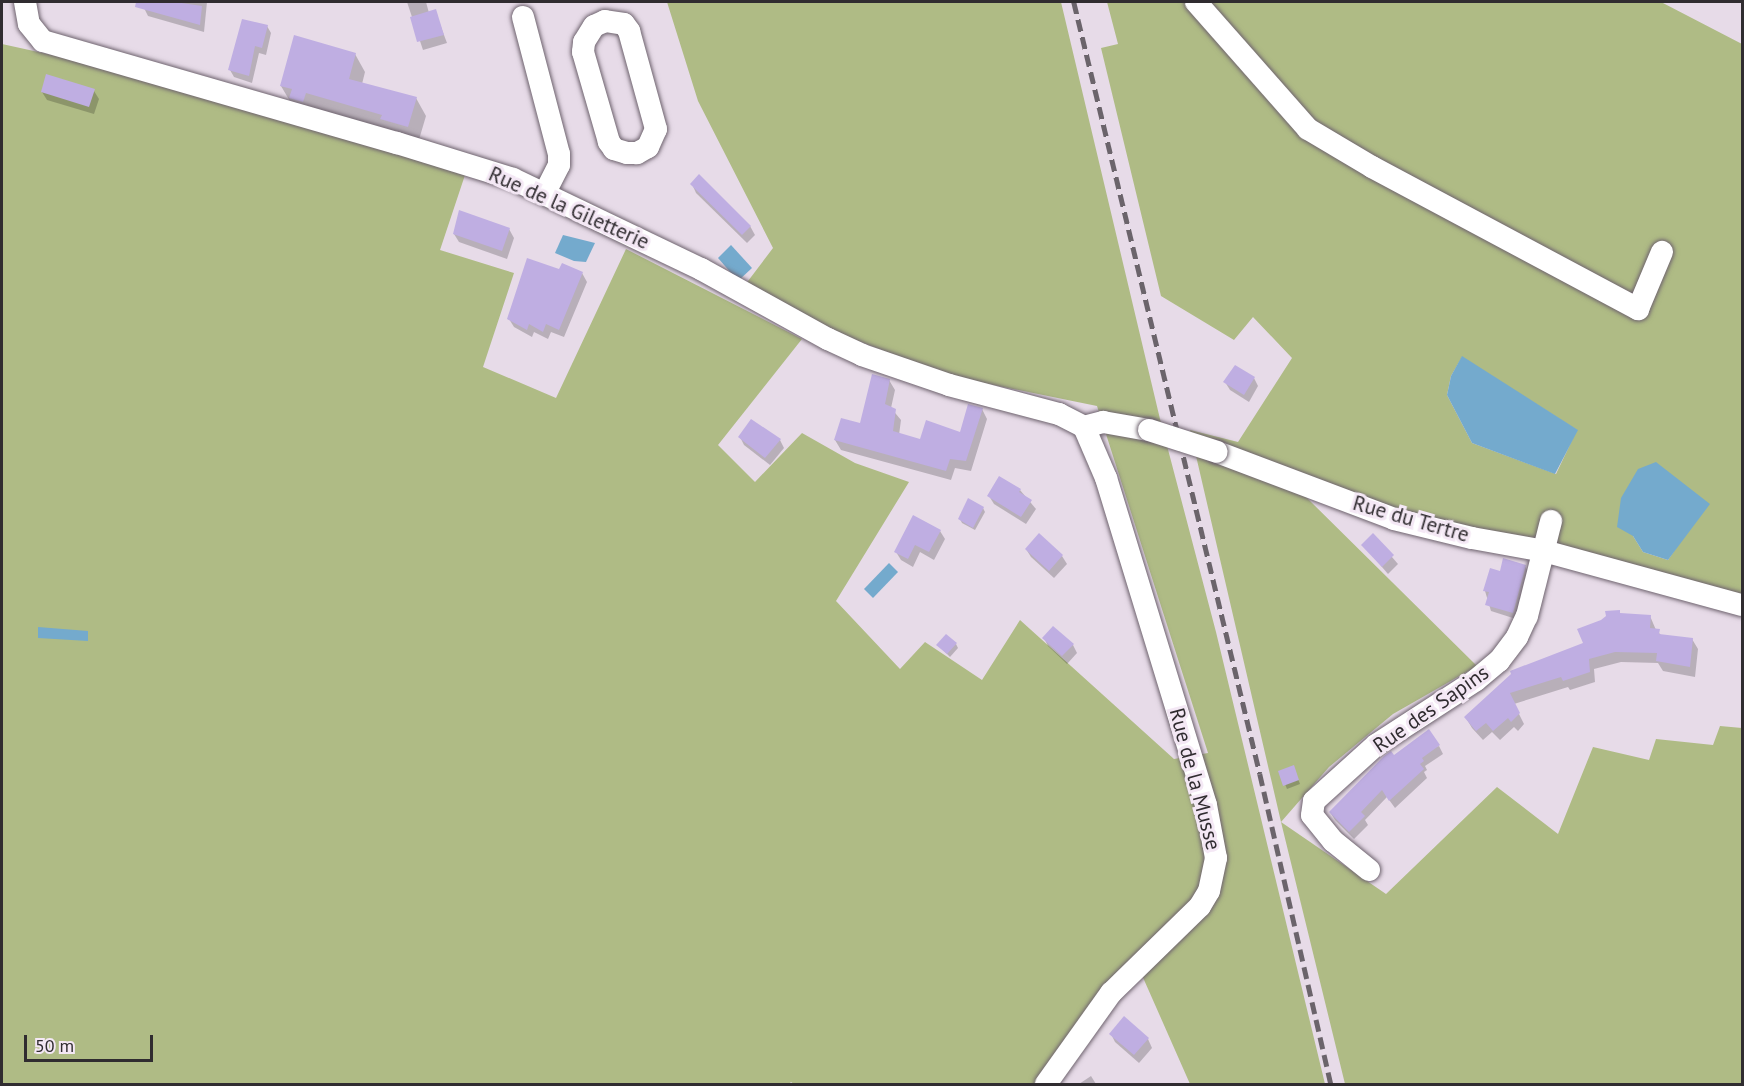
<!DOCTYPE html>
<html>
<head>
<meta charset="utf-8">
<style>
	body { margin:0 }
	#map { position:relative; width:1744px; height:1086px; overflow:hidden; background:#e7dbe8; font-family:"PT Sans",sans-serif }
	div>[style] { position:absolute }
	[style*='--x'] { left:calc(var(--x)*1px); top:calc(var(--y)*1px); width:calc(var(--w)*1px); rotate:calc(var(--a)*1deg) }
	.green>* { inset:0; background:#afbb85 }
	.water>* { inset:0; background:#74aacd }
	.shadow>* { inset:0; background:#0003 }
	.building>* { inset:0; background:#bfaee2 }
	.roads { filter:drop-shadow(0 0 2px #6e636e) drop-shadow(0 0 2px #6e636e) }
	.minor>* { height:22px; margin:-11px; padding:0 11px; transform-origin:11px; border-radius:11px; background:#fff }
	.rail>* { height:4.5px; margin-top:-2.25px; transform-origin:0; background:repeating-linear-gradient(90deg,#6b646b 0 12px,transparent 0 18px) }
	.bridges { filter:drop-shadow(0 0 2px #6e636e) drop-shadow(0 0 2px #6e636e) }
	.minor-bridge>* { height:22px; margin:-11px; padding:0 11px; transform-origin:11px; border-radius:11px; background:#fff }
	span { translate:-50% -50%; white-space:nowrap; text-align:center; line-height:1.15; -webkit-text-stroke:6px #f4e8f5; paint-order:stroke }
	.street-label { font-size:21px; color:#302c30 }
	.frame { position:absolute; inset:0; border:3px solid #302c30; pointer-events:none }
	.scale { position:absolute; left:24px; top:1035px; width:129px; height:27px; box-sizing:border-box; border:3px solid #302c30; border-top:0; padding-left:8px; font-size:18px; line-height:21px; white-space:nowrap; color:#302c30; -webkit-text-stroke:4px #f4e8f5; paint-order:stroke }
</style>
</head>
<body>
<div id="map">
	<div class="green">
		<div style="clip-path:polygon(667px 2px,1061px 2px,1160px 419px,1216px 632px,1325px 1084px,1190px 1084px,1141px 973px,1037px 1084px,794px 1084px,791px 1082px,789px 1084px,2px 1084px,2px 44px,61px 57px,467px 169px,440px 250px,514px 273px,483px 367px,556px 398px,626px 249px,802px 339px,718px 445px,755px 482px,802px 433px,855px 463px,909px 482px,836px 601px,900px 669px,925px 642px,982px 680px,1020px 620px,1174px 759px,1208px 753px,1097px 406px,949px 376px,848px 337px,745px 285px,773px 248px,698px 101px)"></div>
		<div style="clip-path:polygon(evenodd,1107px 2px,1661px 2px,1742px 44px,1742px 596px,1306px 497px,1477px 666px,1393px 714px,1329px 767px,1281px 822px,1386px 894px,1497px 787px,1558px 834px,1593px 747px,1649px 760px,1656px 739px,1713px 745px,1720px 726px,1742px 728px,1742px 1084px,1345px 1084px,1281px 822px,1190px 430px,1238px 442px,1292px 358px,1253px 317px,1234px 340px,1161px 296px,1101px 48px,1118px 44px,1107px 2px,1462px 357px,1577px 430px,1556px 474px,1472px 443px,1447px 395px,1451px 376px,1462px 357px,1107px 2px,1685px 535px,1668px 560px,1643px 552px,1633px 536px,1685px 535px)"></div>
	</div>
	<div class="water">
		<div style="clip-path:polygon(563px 235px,595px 243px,586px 262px,574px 261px,555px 253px)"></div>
		<div style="clip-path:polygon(731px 245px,752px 268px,738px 281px,718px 258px)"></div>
		<div style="clip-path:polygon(1462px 356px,1578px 430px,1555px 474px,1472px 443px,1447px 395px,1451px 376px)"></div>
		<div style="clip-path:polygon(1656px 462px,1710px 504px,1668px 560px,1643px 552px,1633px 536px,1617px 527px,1621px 498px,1638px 469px)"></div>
		<div style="clip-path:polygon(889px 563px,898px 572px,873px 598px,864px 589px)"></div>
		<div style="clip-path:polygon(38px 627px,88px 631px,88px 641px,38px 638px)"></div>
	</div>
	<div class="shadow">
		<div style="clip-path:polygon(145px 2px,207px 2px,204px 32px,148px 16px,144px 8px)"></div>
		<div style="clip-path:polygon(407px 2px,426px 2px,429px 13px,435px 11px,447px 43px,423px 50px)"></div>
		<div style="clip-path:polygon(267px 26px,271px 33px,266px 55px,259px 53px,252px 83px,234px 77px,230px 70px)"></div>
		<div style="clip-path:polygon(355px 54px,365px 72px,362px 84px,416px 98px,426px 116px,418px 143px,291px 103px,281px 86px)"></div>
		<div style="clip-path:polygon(94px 91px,99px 99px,94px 114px,47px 100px,42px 92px)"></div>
		<div style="clip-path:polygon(692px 184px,750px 226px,755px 235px,747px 243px,696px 193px)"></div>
		<div style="clip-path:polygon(509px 229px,514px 238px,507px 259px,459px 242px,454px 234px)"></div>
		<div style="clip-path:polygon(560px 271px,582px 273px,587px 282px,564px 337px,551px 332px,548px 339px,534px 332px,532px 337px,514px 327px,509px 319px)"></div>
		<div style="clip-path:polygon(1254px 378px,1258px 386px,1249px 402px,1230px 390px,1225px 382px)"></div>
		<div style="clip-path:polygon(889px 380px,895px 390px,891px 408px,901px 420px,899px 435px,921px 441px,961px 434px,982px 409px,987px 419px,971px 471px,955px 468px,951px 480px,841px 450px,835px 440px,861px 425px)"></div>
		<div style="clip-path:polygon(740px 437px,780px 440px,784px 448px,770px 465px,744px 445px)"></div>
		<div style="clip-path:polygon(1020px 490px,1036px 509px,1026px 524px,994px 504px,989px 496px)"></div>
		<div style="clip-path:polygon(983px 508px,985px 512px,975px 530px,962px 523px,960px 519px)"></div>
		<div style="clip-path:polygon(940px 531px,945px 539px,934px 560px,920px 552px,913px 567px,901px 560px,896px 552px)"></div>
		<div style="clip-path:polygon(1373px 535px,1398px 564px,1388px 574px,1363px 545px)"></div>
		<div style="clip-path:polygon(1026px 549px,1062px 556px,1067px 564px,1054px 578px,1031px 557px)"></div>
		<div style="clip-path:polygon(1525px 566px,1529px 573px,1516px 619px,1491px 611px,1485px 591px,1501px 573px)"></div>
		<div style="clip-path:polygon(1619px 612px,1621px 615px,1650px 616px,1656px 630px,1662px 636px,1692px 639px,1698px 649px,1695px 677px,1663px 671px,1658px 663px,1621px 662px,1594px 669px,1595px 682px,1570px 690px,1568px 687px,1514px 704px,1524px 724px,1518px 731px,1514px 727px,1500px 740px,1492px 732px,1483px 740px,1472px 728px,1466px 718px,1584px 643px,1602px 621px)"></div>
		<div style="clip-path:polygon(1044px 638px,1073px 645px,1077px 653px,1067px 664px,1048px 646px)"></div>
		<div style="clip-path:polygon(956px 644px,958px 648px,950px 657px,938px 645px)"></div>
		<div style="clip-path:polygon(1439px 746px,1443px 754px,1425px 766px,1427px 770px,1424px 772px,1427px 778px,1395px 808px,1387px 797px,1365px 820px,1368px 825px,1354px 839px,1335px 820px,1330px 812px,1394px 757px)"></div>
		<div style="clip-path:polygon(1295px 771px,1300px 784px,1287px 789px,1280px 772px)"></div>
		<div style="clip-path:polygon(1111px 1034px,1148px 1039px,1152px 1048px,1139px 1063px,1115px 1042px)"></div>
		<div style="clip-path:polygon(1091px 1076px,1096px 1084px,1079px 1084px)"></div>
	</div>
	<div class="building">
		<div style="clip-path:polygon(136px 2px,175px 2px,202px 6px,200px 25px,135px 7px)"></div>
		<div style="clip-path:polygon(436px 9px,444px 35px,417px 42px,410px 17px)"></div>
		<div style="clip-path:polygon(242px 19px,268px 25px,262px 48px,255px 46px,249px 76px,228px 70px)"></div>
		<div style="clip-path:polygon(294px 35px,356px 53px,349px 79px,417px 97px,408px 127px,380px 119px,382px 115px,306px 93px,303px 102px,289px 98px,292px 89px,280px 86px)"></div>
		<div style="clip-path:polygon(46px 74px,95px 89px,89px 107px,41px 92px)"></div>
		<div style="clip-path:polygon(699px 174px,751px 226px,742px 235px,690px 184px)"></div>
		<div style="clip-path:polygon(459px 210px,510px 228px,502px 251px,453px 234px)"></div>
		<div style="clip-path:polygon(527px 258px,559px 269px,562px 263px,583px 272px,559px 330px,546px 324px,543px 332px,529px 324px,527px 330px,507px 319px)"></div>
		<div style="clip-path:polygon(1235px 365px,1255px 377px,1244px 395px,1223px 382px)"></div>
		<div style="clip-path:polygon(872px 374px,890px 379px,885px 404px,896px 409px,893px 431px,920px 439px,926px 420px,960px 432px,968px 404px,983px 408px,966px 461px,950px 459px,946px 471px,834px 440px,841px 418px,860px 423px)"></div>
		<div style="clip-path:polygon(751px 419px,781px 439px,765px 458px,738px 437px)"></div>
		<div style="clip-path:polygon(999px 476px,1021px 489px,1019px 492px,1032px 500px,1021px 517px,987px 496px)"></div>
		<div style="clip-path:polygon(968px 498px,984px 507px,973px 528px,958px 519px)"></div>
		<div style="clip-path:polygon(913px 515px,941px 530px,929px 552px,915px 545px,908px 559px,894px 552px)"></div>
		<div style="clip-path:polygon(1039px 533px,1063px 555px,1049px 571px,1025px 549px)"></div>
		<div style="clip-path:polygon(1373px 533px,1394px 555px,1382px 567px,1361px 545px)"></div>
		<div style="clip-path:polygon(1503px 558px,1526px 565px,1513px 613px,1485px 605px,1489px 592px,1483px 591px,1490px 568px,1500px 571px)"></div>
		<div style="clip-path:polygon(1620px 610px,1620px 613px,1651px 615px,1650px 628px,1660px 629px,1659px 634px,1693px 638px,1690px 667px,1656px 661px,1657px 653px,1615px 652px,1589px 659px,1590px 672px,1563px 681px,1561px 677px,1510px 693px,1520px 713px,1511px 722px,1508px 718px,1493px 731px,1486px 723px,1476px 731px,1464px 717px,1511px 674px,1510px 671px,1583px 643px,1577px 629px,1601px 620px,1606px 616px,1605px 611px)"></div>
		<div style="clip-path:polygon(1053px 626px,1074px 644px,1062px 656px,1042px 638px)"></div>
		<div style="clip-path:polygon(946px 634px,957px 643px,947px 654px,936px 645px)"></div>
		<div style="clip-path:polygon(1429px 729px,1440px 745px,1422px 758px,1424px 761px,1420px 764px,1424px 769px,1389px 801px,1382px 790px,1361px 812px,1365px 816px,1349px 832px,1329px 812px,1384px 756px,1391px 751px,1394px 755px)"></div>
		<div style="clip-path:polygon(1294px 765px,1299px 780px,1283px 786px,1278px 771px)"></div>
		<div style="clip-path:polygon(1124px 1016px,1149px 1038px,1134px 1055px,1109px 1034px)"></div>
	</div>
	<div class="roads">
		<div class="minor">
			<div style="--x:25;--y:2;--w:22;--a:80"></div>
			<div style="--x:29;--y:24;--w:22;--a:51"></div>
			<div style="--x:43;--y:41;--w:368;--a:16.1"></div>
			<div style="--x:397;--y:143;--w:121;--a:17.2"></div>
			<div style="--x:513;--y:179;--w:208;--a:25.6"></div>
			<div style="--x:701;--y:269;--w:145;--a:28.9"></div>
			<div style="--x:828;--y:339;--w:38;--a:25"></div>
			<div style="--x:862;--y:355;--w:92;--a:19"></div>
			<div style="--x:949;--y:385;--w:114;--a:14.8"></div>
			<div style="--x:1059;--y:414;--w:28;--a:27"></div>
			<div style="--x:1196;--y:2;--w:169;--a:48.6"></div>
			<div style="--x:1308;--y:129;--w:74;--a:30.7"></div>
			<div style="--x:1372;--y:167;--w:302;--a:28.1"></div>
			<div style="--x:1638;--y:309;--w:62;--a:-67.2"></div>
			<div style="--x:523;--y:17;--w:142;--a:75.3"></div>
			<div style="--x:559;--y:154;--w:11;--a:90"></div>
			<div style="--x:559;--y:165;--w:31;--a:117"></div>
			<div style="--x:605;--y:21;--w:19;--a:9"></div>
			<div style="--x:624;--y:24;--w:9;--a:54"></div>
			<div style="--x:629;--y:31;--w:102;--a:74.6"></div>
			<div style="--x:656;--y:129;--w:20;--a:114"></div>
			<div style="--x:648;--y:147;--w:13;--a:151"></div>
			<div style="--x:637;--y:153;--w:10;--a:180"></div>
			<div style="--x:627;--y:153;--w:14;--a:-163"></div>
			<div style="--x:614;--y:149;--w:9;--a:-126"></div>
			<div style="--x:609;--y:142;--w:94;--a:-106.1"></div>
			<div style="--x:583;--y:52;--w:10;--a:-84"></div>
			<div style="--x:584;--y:42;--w:19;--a:-58"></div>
			<div style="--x:594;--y:26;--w:12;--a:-24"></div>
			<div style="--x:1084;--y:427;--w:20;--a:-15"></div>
			<div style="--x:1103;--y:422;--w:47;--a:9.9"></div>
			<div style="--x:1217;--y:452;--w:189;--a:20.7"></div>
			<div style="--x:1394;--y:519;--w:80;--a:13.7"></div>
			<div style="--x:1472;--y:538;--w:73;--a:10.2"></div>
			<div style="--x:1544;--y:551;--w:205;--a:15.3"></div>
			<div style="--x:1369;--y:870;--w:46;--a:-141.1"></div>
			<div style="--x:1333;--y:841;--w:33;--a:-129"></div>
			<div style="--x:1312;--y:815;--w:14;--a:-82"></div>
			<div style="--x:1314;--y:801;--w:84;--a:-42.1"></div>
			<div style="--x:1376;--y:745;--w:119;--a:-33"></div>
			<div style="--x:1476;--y:680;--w:30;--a:-40"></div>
			<div style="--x:1499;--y:661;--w:30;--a:-53"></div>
			<div style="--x:1517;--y:637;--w:23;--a:-65"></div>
			<div style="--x:1527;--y:616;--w:98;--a:-75.8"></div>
			<div style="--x:1046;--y:1084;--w:112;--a:-54.5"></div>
			<div style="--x:1111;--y:993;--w:124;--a:-44.3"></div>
			<div style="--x:1200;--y:906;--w:17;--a:-59"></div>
			<div style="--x:1209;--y:891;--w:34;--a:-78"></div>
			<div style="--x:1216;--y:858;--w:54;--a:-100.7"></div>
			<div style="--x:1206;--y:805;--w:342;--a:-107"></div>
			<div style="--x:1106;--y:478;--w:56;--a:-113.3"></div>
		</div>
	</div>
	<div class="rail">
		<div style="--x:1074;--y:2;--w:794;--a:76.45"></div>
		<div style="--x:1260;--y:774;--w:318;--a:77.1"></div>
	</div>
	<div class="bridges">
		<div class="minor-bridge">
			<div style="--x:1149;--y:430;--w:71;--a:17.9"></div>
		</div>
	</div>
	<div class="street-label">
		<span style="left:569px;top:208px;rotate:24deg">Rue de la Giletterie</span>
		<span style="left:1411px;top:519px;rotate:16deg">Rue du Tertre</span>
		<span style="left:1431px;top:709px;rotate:-35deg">Rue des Sapins</span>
		<span style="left:1195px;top:779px;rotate:75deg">Rue de la Musse</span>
	</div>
	<div class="frame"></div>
	<div class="scale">50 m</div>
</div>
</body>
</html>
